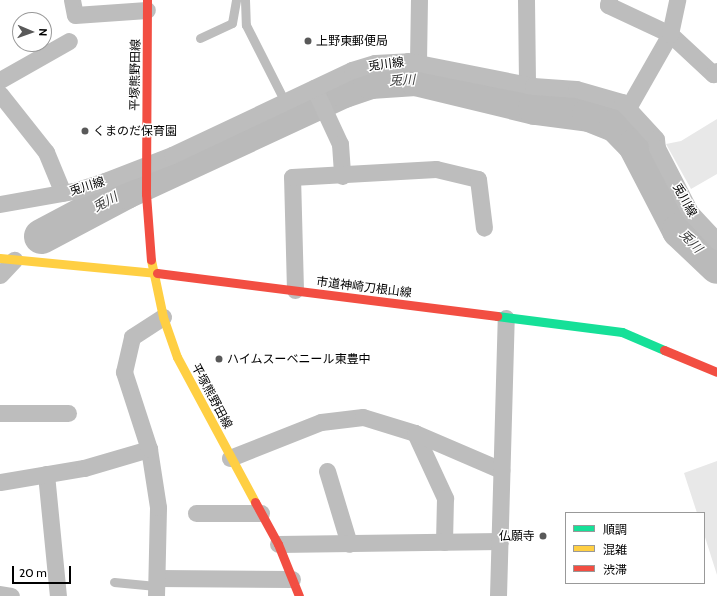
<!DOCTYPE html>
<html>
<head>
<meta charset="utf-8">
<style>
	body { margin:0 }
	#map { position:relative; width:717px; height:596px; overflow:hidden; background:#fff; font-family:Cabin,"Noto Sans JP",sans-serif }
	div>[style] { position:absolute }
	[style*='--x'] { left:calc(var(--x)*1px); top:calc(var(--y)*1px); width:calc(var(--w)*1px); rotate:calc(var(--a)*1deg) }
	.green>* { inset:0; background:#e8e8e8 }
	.river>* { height:35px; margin:-17.5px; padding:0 17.5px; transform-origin:17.5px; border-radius:17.5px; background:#bababa }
	.lane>* { height:9px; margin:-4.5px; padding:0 4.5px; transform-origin:4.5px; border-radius:4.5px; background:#bdbdbd }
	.street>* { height:17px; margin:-8.5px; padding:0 8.5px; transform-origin:8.5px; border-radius:8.5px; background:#bdbdbd }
	.fast>* { height:9px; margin:-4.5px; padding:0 4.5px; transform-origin:4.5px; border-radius:4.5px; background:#16e098 }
	.slow>* { height:9px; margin:-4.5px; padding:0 4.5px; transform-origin:4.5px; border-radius:4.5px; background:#ffcf43 }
	.jam>* { height:9px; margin:-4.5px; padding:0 4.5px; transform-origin:4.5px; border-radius:4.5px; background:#f24e42 }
	.dots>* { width:11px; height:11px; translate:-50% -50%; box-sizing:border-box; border:2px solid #fff; border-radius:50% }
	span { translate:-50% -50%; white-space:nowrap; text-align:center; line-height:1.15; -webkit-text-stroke:3px #fff; paint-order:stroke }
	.poi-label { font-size:12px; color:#000 }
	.left { translate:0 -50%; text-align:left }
	.right { translate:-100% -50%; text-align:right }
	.street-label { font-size:12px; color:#000 }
	.water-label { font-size:13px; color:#3e3e3e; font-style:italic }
	.legend { position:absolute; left:565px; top:512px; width:140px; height:72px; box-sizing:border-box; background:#fff; border:1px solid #999; margin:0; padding:5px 7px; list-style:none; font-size:12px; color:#000 }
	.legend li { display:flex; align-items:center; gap:8px; height:20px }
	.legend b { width:20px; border:1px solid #999 }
	.north { position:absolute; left:12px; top:12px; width:40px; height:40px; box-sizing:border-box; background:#fff; border:1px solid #999; border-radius:50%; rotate:92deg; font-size:11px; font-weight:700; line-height:16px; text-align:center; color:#000 }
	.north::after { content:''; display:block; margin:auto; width:14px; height:18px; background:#595959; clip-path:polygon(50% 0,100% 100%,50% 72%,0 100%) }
	.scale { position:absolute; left:12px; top:566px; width:59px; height:18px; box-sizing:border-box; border:2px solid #000; border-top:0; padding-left:5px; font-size:12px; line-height:14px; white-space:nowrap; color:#000; -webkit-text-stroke:3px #fff; paint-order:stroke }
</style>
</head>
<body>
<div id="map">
	<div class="green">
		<div style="clip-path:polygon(717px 119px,717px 174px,691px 189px,666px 144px,681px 141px)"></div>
		<div style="clip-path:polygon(717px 461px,717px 575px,704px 534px,704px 513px,697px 513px,684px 473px)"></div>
	</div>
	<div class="river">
		<div style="--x:41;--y:236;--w:96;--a:-27.9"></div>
		<div style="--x:126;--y:191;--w:240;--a:-24.9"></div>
		<div style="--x:344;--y:90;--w:28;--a:-19"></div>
		<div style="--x:370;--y:81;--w:45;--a:-3.8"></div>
		<div style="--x:415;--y:78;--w:123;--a:13.6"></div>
		<div style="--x:535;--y:107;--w:54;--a:7.4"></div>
		<div style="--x:589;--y:114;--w:29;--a:22"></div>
		<div style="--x:616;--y:125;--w:28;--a:46"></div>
		<div style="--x:635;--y:145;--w:96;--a:62.6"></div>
		<div style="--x:679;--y:230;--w:52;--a:43.5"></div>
	</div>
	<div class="lane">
		<div style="--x:245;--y:0;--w:25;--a:88"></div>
		<div style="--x:246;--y:25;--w:86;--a:63.1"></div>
		<div style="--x:200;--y:38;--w:35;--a:-25"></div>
		<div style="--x:232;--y:23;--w:23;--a:-80"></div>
		<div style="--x:114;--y:582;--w:42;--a:5.4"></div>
	</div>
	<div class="street">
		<div style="--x:72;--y:0;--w:15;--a:79"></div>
		<div style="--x:75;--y:15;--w:72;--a:-4"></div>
		<div style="--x:526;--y:0;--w:85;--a:89.3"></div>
		<div style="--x:609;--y:0;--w:5;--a:101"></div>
		<div style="--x:608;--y:5;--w:68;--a:25.1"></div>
		<div style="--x:670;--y:34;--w:59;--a:42.9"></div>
		<div style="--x:713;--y:74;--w:5;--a:-37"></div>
		<div style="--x:418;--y:62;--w:62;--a:-89.1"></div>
		<div style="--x:0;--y:80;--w:79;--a:-29.5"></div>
		<div style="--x:314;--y:88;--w:62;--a:65.1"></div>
		<div style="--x:340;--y:144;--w:32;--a:86"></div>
		<div style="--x:0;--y:94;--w:74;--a:51.6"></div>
		<div style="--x:46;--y:152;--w:44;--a:67.5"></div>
		<div style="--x:629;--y:106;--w:83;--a:-60.3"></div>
		<div style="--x:670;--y:34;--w:35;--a:-78"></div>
		<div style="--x:0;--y:204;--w:75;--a:-10"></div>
		<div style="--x:74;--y:191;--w:33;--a:-18"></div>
		<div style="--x:105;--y:181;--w:72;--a:-21.2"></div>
		<div style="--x:172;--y:155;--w:199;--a:-25.3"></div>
		<div style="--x:352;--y:70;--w:24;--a:-17"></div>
		<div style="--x:375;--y:63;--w:33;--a:-3"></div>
		<div style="--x:408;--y:61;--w:127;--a:11.3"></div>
		<div style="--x:533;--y:86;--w:43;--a:4"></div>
		<div style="--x:576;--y:89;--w:48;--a:15.8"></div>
		<div style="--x:622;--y:102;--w:50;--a:47.4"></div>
		<div style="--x:656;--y:139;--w:9;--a:84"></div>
		<div style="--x:657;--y:148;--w:72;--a:62.7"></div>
		<div style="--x:690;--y:212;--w:40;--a:47"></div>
		<div style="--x:0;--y:275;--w:21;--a:-47"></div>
		<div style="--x:295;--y:290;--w:113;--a:-91.5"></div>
		<div style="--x:292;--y:177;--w:144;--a:-3.2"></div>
		<div style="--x:436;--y:169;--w:43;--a:13.4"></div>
		<div style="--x:478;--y:179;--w:49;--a:83"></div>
		<div style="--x:0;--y:413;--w:68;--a:0"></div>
		<div style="--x:415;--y:433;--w:72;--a:65.2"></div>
		<div style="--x:445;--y:498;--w:44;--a:91.3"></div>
		<div style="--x:230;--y:458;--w:98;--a:-21.6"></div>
		<div style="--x:321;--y:422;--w:42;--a:-6.8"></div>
		<div style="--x:363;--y:417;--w:54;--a:17.1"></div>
		<div style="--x:415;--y:433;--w:94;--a:23.3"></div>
		<div style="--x:327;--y:471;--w:76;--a:73.2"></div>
		<div style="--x:46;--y:474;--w:123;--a:84.4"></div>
		<div style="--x:0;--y:482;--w:85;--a:-9.5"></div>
		<div style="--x:84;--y:468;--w:68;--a:-16.3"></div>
		<div style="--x:196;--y:513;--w:65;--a:0"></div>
		<div style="--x:278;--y:544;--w:222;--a:-0.8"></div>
		<div style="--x:157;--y:578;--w:135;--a:0.4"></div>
		<div style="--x:0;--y:594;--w:11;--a:10"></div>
		<div style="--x:156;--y:596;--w:89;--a:-88.7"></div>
		<div style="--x:158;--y:507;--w:59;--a:-98.8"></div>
		<div style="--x:149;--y:449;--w:81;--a:-108"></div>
		<div style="--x:124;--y:372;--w:36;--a:-77"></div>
		<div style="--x:132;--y:337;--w:37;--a:-33"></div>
		<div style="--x:498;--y:596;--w:278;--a:-88.4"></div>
	</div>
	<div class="fast">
		<div style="--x:497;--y:316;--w:126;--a:7.3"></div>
		<div style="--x:622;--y:332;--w:46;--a:23.2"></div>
	</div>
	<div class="slow">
		<div style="--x:0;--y:258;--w:158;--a:5.5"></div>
		<div style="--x:151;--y:260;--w:58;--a:78.1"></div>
		<div style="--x:163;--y:317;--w:42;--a:70.7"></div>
		<div style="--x:177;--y:357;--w:165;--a:61.7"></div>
	</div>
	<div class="jam">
		<div style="--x:147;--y:0;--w:194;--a:90.3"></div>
		<div style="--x:146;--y:194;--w:66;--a:85.7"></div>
		<div style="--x:157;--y:273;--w:343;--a:7.2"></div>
		<div style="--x:664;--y:350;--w:57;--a:22.5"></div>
		<div style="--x:255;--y:502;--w:48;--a:61.3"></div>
		<div style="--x:278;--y:544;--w:56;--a:68"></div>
	</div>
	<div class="dots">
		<div style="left:308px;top:41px;background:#595959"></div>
		<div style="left:85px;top:131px;background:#595959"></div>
		<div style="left:219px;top:359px;background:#595959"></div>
		<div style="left:543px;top:536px;background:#595959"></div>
	</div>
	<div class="poi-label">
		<span class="left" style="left:316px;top:41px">上野東郵便局</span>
		<span class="left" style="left:93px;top:131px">くまのだ保育園</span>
		<span class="left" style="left:227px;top:359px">ハイムスーベニール東豊中</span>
		<span class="right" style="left:535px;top:536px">仏願寺</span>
	</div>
	<div class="street-label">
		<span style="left:386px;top:64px;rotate:-7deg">兎川線</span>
		<span style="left:135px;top:75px;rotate:-89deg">平塚熊野田線</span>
		<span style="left:87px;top:186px;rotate:-17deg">兎川線</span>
		<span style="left:685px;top:200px;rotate:61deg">兎川線</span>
		<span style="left:364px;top:287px;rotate:7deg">市道神崎刀根山線</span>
		<span style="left:212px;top:396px;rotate:62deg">平塚熊野田線</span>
	</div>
	<div class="water-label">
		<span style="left:402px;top:80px;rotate:-2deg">兎川</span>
		<span style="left:105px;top:202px;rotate:-28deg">兎川</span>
		<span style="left:691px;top:241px;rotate:46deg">兎川</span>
	</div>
	<ul class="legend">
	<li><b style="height:5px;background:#16e098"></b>順調</li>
	<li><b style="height:5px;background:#ffcf43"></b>混雑</li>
	<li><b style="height:5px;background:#f24e42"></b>渋滞</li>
	</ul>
	<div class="north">N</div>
	<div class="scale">20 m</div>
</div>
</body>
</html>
